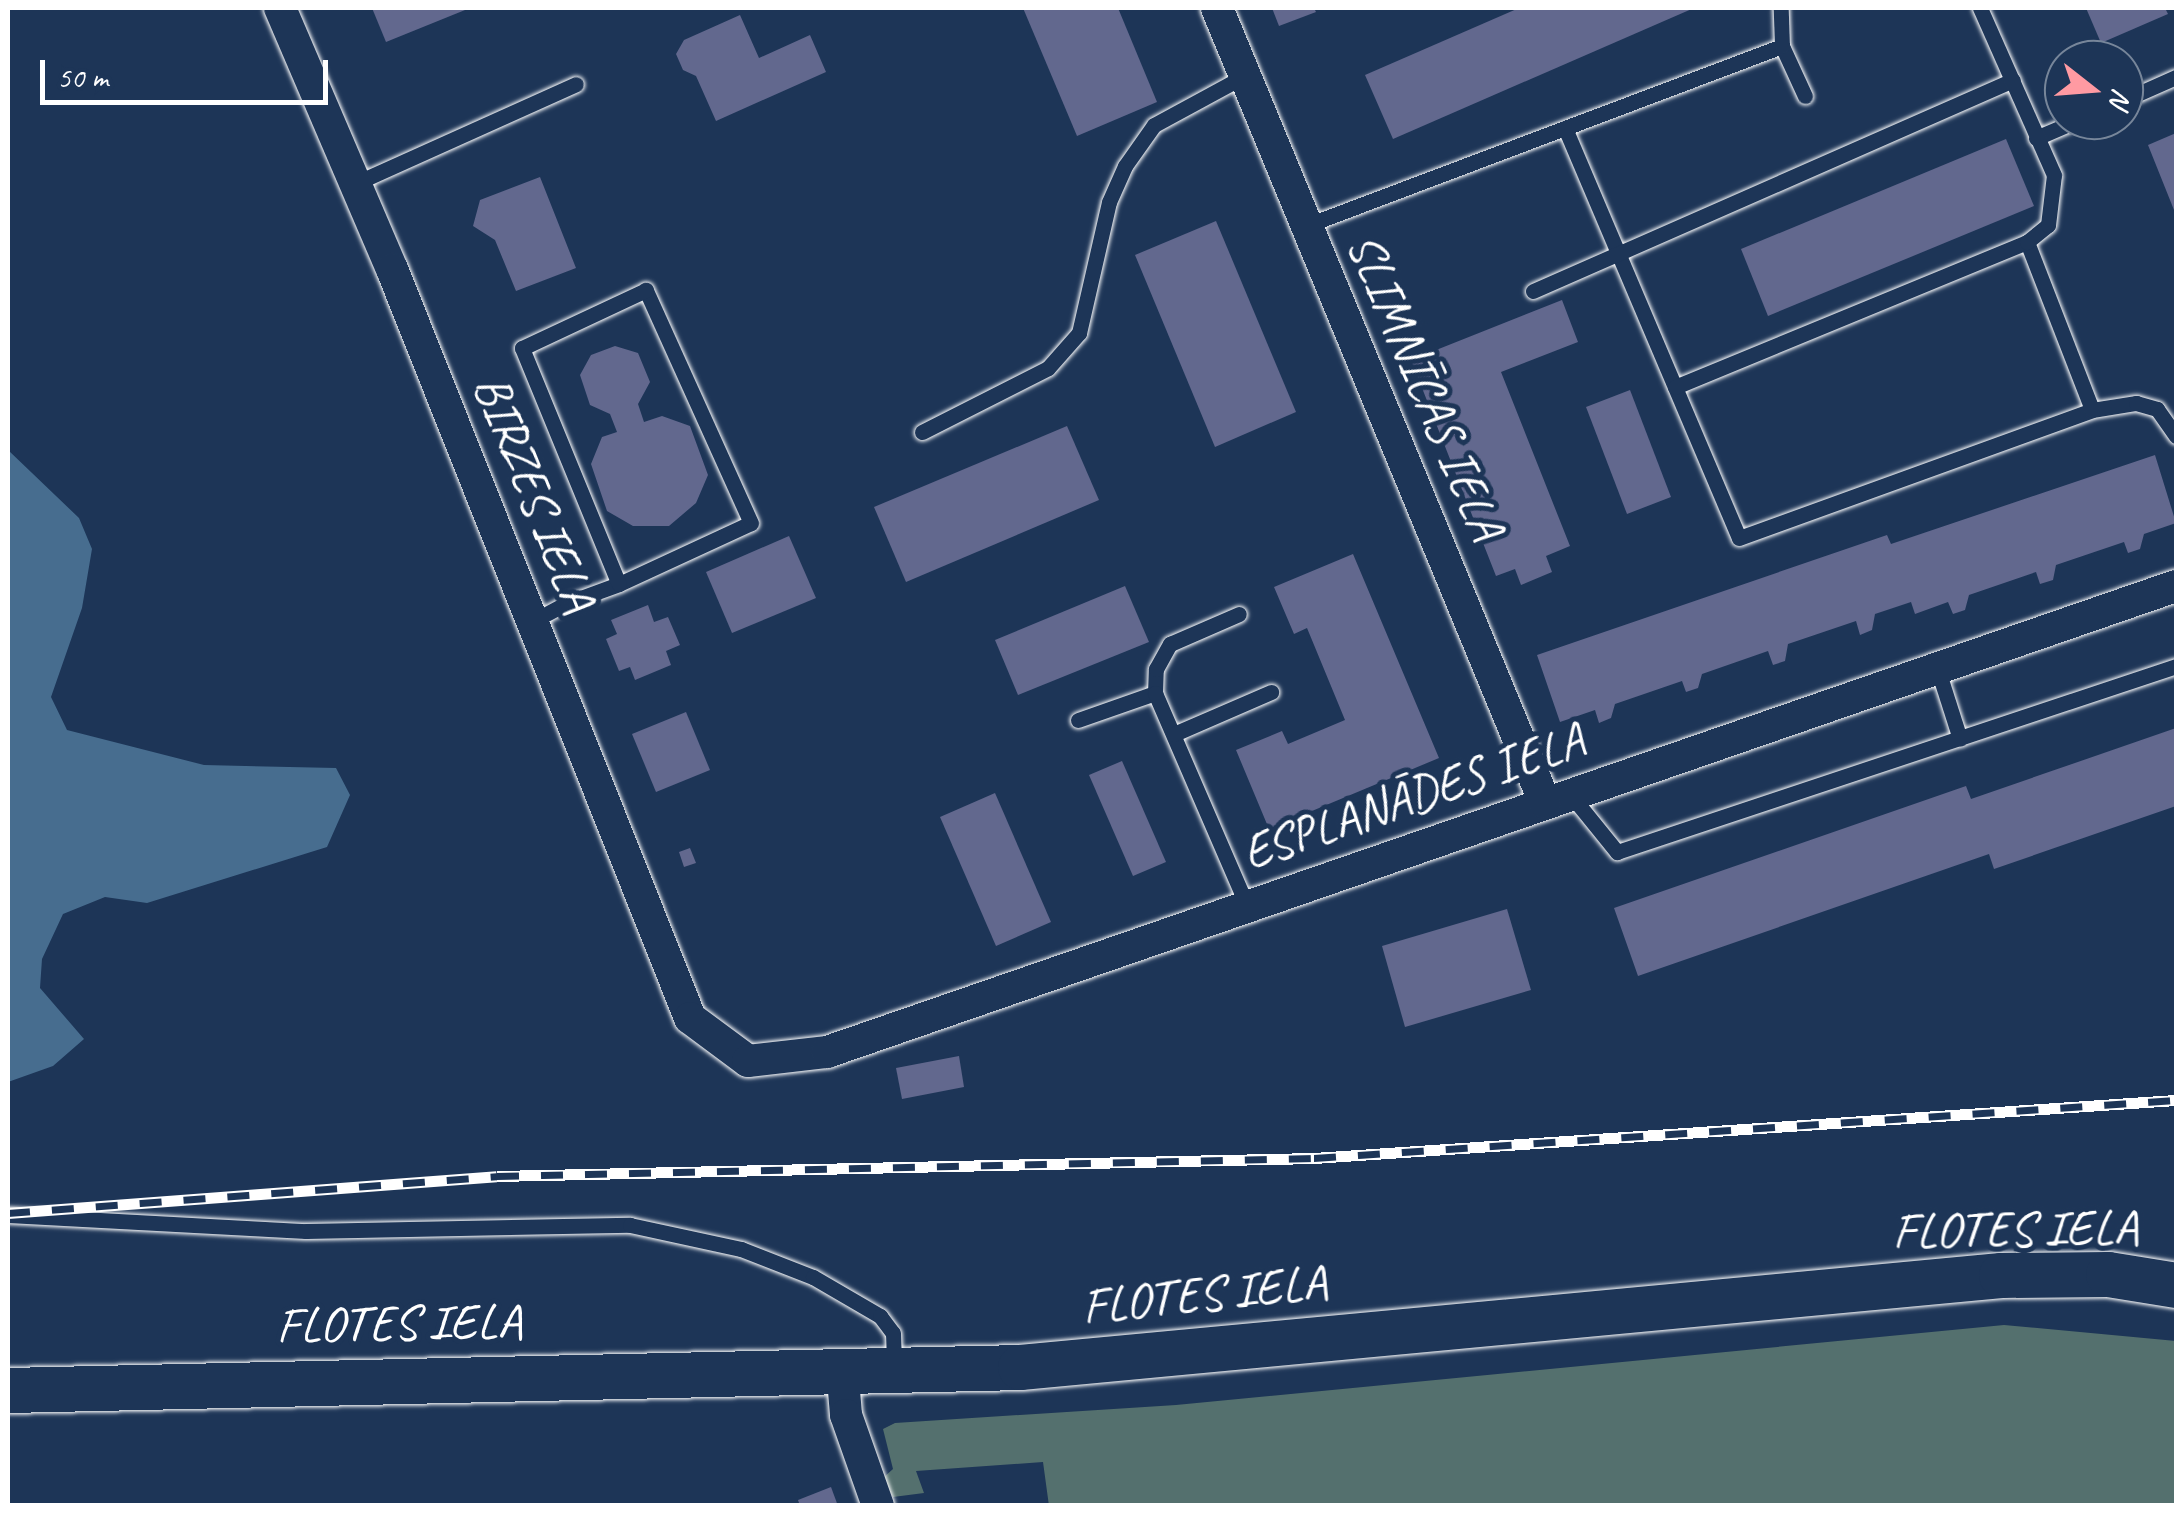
<!DOCTYPE html>
<html>
<head>
<meta charset="utf-8">
<style>
	body { margin:0 }
	#map { position:relative; width:2184px; height:1513px; overflow:hidden; background:#1d3557; font-family:Caveat,sans-serif }
	div>[style] { position:absolute }
	[style*='--x'] { left:calc(var(--x)*1px); top:calc(var(--y)*1px); width:calc(var(--w)*1px); rotate:calc(var(--a)*1deg) }
	.green>* { inset:0; background:#54706e }
	.water>* { inset:0; background:#476d8f }
	.building>* { inset:0; background:#62688e }
	.roads { filter:drop-shadow(0 0 2px #fff) drop-shadow(0 0 2px #fff) }
	.lane>* { height:15px; margin:-7.5px; padding:0 7.5px; transform-origin:7.5px; border-radius:7.5px; background:#1d3557 }
	.street>* { height:32px; margin:-16px; padding:0 16px; transform-origin:16px; border-radius:16px; background:#1d3557 }
	.secondary>* { height:45px; margin:-22.5px; padding:0 22.5px; transform-origin:22.5px; border-radius:22.5px; background:#1d3557 }
	.rail>* { height:11px; margin-top:-5.5px; transform-origin:0; background:repeating-linear-gradient(90deg,#1d3557 0 22px,#fff 0 44px); box-sizing:border-box; border-block:2px solid #fff }
	span { translate:-50% -50%; white-space:nowrap; text-align:center; line-height:1.15; -webkit-text-stroke:10px #1d3557; paint-order:stroke }
	.street-label { font-size:50px; color:#fff }
	.frame { position:absolute; inset:0; border:10px solid #fff; pointer-events:none }
	.north { position:absolute; left:2044px; top:40px; width:100px; height:100px; box-sizing:border-box; background:#1d3557; border:2px solid #77869a; border-radius:50%; rotate:107deg; font-size:28px; font-weight:700; line-height:40px; text-align:center; color:#fff }
	.north::after { content:''; display:block; margin:auto; width:35px; height:45px; background:#ff9aa2; clip-path:polygon(50% 0,100% 100%,50% 72%,0 100%) }
	.scale { position:absolute; left:40px; top:60px; width:288px; height:45px; box-sizing:border-box; border:5px solid #fff; border-top:0; padding-left:12px; font-size:30px; line-height:35px; white-space:nowrap; color:#fff; -webkit-text-stroke:8px #1d3557; paint-order:stroke }
</style>
</head>
<body>
<div id="map">
	<div class="green">
		<div style="clip-path:polygon(2004px 1325px,2176px 1341px,2176px 1505px,1049px 1506px,1043px 1462px,916px 1471px,924px 1493px,893px 1497px,883px 1478px,893px 1469px,883px 1429px,895px 1423px,1176px 1405px)"></div>
	</div>
	<div class="water">
		<div style="clip-path:polygon(8px 450px,79px 518px,92px 549px,82px 608px,51px 697px,67px 730px,204px 765px,336px 768px,350px 795px,327px 847px,147px 903px,105px 897px,63px 914px,42px 959px,40px 988px,84px 1039px,53px 1066px,8px 1082px)"></div>
	</div>
	<div class="building">
		<div style="clip-path:polygon(372px 8px,470px 8px,386px 42px)"></div>
		<div style="clip-path:polygon(1023px 8px,1118px 8px,1157px 102px,1077px 136px)"></div>
		<div style="clip-path:polygon(1272px 8px,1314px 8px,1316px 12px,1279px 26px)"></div>
		<div style="clip-path:polygon(1519px 8px,1694px 8px,1393px 139px,1365px 75px)"></div>
		<div style="clip-path:polygon(2086px 8px,2165px 8px,2168px 14px,2101px 43px)"></div>
		<div style="clip-path:polygon(740px 15px,759px 58px,810px 35px,826px 72px,716px 121px,696px 76px,683px 70px,676px 54px,684px 40px)"></div>
		<div style="clip-path:polygon(2176px 133px,2176px 215px,2148px 145px)"></div>
		<div style="clip-path:polygon(2006px 139px,2034px 206px,1768px 316px,1741px 249px)"></div>
		<div style="clip-path:polygon(540px 177px,576px 268px,516px 291px,495px 240px,473px 226px,480px 200px)"></div>
		<div style="clip-path:polygon(1216px 221px,1296px 412px,1215px 447px,1135px 255px)"></div>
		<div style="clip-path:polygon(1562px 300px,1578px 342px,1501px 372px,1570px 546px,1546px 556px,1552px 572px,1521px 585px,1515px 569px,1496px 576px,1411px 360px)"></div>
		<div style="clip-path:polygon(615px 346px,638px 353px,650px 382px,638px 404px,644px 422px,662px 416px,690px 426px,708px 475px,696px 503px,669px 526px,633px 526px,607px 511px,591px 464px,602px 437px,617px 432px,610px 414px,590px 405px,580px 375px,591px 355px)"></div>
		<div style="clip-path:polygon(1630px 390px,1671px 497px,1627px 514px,1586px 407px)"></div>
		<div style="clip-path:polygon(1067px 426px,1099px 500px,906px 582px,874px 507px)"></div>
		<div style="clip-path:polygon(2155px 455px,2176px 523px,2144px 534px,2140px 549px,2128px 553px,2124px 542px,2056px 565px,2053px 580px,2040px 584px,2036px 572px,1969px 595px,1965px 610px,1953px 614px,1948px 602px,1915px 614px,1911px 602px,1875px 614px,1872px 630px,1860px 635px,1856px 621px,1788px 644px,1785px 661px,1773px 665px,1768px 651px,1702px 674px,1698px 688px,1686px 692px,1682px 681px,1615px 704px,1611px 718px,1599px 723px,1595px 710px,1560px 722px,1537px 655px,1887px 535px,1891px 544px)"></div>
		<div style="clip-path:polygon(789px 536px,816px 598px,732px 633px,706px 572px)"></div>
		<div style="clip-path:polygon(1353px 554px,1439px 758px,1269px 829px,1236px 750px,1282px 731px,1288px 744px,1345px 720px,1307px 628px,1294px 634px,1274px 587px)"></div>
		<div style="clip-path:polygon(1125px 586px,1149px 642px,1018px 695px,995px 640px)"></div>
		<div style="clip-path:polygon(648px 605px,654px 622px,668px 617px,680px 645px,666px 651px,671px 665px,635px 680px,630px 667px,619px 671px,606px 639px,617px 634px,611px 620px)"></div>
		<div style="clip-path:polygon(686px 712px,710px 770px,656px 792px,632px 734px)"></div>
		<div style="clip-path:polygon(2176px 728px,2176px 806px,1994px 869px,1989px 854px,1638px 976px,1614px 908px,1966px 786px,1971px 799px)"></div>
		<div style="clip-path:polygon(1122px 761px,1166px 862px,1133px 876px,1089px 775px)"></div>
		<div style="clip-path:polygon(995px 793px,1051px 922px,996px 946px,940px 817px)"></div>
		<div style="clip-path:polygon(690px 848px,696px 863px,684px 867px,679px 852px)"></div>
		<div style="clip-path:polygon(1507px 909px,1531px 990px,1405px 1027px,1382px 946px)"></div>
		<div style="clip-path:polygon(959px 1056px,964px 1087px,902px 1099px,896px 1068px)"></div>
		<div style="clip-path:polygon(831px 1487px,838px 1506px,800px 1506px,798px 1500px)"></div>
	</div>
	<div class="roads">
		<div class="lane">
			<div style="--x:1782;--y:46;--w:55;--a:65.3"></div>
			<div style="--x:2124;--y:100;--w:57;--a:-23.9"></div>
			<div style="--x:1565;--y:128;--w:445;--a:67"></div>
			<div style="--x:1739;--y:538;--w:375;--a:-19.9"></div>
			<div style="--x:2092;--y:410;--w:45;--a:-9"></div>
			<div style="--x:2136;--y:403;--w:22;--a:16"></div>
			<div style="--x:2157;--y:409;--w:33;--a:55"></div>
			<div style="--x:2036;--y:138;--w:46;--a:-23.2"></div>
			<div style="--x:356;--y:183;--w:241;--a:-24.2"></div>
			<div style="--x:1305;--y:226;--w:510;--a:-20.67"></div>
			<div style="--x:1782;--y:46;--w:38;--a:-92"></div>
			<div style="--x:2027;--y:242;--w:180;--a:68.8"></div>
			<div style="--x:1533;--y:291;--w:524;--a:-23.73"></div>
			<div style="--x:1675;--y:387;--w:381;--a:-22.4"></div>
			<div style="--x:2027;--y:242;--w:27;--a:-39"></div>
			<div style="--x:2048;--y:225;--w:50;--a:-83.2"></div>
			<div style="--x:2054;--y:175;--w:183;--a:-113.9"></div>
			<div style="--x:922;--y:432;--w:141;--a:-26.9"></div>
			<div style="--x:1048;--y:368;--w:47;--a:-48.5"></div>
			<div style="--x:1079;--y:333;--w:134;--a:-77.1"></div>
			<div style="--x:1109;--y:202;--w:39;--a:-66"></div>
			<div style="--x:1125;--y:166;--w:50;--a:-54.7"></div>
			<div style="--x:1154;--y:125;--w:105;--a:-28.5"></div>
			<div style="--x:533;--y:621;--w:38;--a:-28"></div>
			<div style="--x:567;--y:603;--w:55;--a:-20.1"></div>
			<div style="--x:619;--y:584;--w:145;--a:-24.8"></div>
			<div style="--x:751;--y:523;--w:256;--a:-114.3"></div>
			<div style="--x:646;--y:290;--w:137;--a:154.9"></div>
			<div style="--x:522;--y:348;--w:255;--a:67.7"></div>
			<div style="--x:1938;--y:670;--w:72;--a:72.3"></div>
			<div style="--x:1155;--y:693;--w:24;--a:-88"></div>
			<div style="--x:1156;--y:669;--w:29;--a:-61"></div>
			<div style="--x:1170;--y:644;--w:75;--a:-23.5"></div>
			<div style="--x:1078;--y:720;--w:82;--a:-19.3"></div>
			<div style="--x:1155;--y:693;--w:232;--a:66.6"></div>
			<div style="--x:1174;--y:734;--w:106;--a:-23.4"></div>
			<div style="--x:1570;--y:794;--w:75;--a:51"></div>
			<div style="--x:1617;--y:852;--w:589;--a:-18.4"></div>
			<div style="--x:8;--y:1215;--w:298;--a:3.1"></div>
			<div style="--x:306;--y:1231;--w:324;--a:-1.1"></div>
			<div style="--x:630;--y:1225;--w:114;--a:12.2"></div>
			<div style="--x:741;--y:1249;--w:77;--a:21.3"></div>
			<div style="--x:813;--y:1277;--w:78;--a:30.2"></div>
			<div style="--x:880;--y:1316;--w:21;--a:53"></div>
			<div style="--x:893;--y:1333;--w:33;--a:88"></div>
		</div>
		<div class="street">
			<div style="--x:280;--y:8;--w:284;--a:66.8"></div>
			<div style="--x:392;--y:269;--w:806;--a:68.3"></div>
			<div style="--x:690;--y:1018;--w:72;--a:36.6"></div>
			<div style="--x:748;--y:1061;--w:80;--a:-6.5"></div>
			<div style="--x:827;--y:1052;--w:1427;--a:-19.06"></div>
			<div style="--x:1217;--y:8;--w:860;--a:67.58"></div>
			<div style="--x:842;--y:1367;--w:48;--a:85.2"></div>
			<div style="--x:846;--y:1415;--w:96;--a:70.6"></div>
		</div>
		<div class="secondary">
			<div style="--x:8;--y:1390;--w:1012;--a:-1.3"></div>
			<div style="--x:1020;--y:1367;--w:985;--a:-5.36"></div>
			<div style="--x:2001;--y:1275;--w:107;--a:-0.5"></div>
			<div style="--x:2108;--y:1274;--w:69;--a:9.2"></div>
		</div>
	</div>
	<div class="rail">
		<div style="--x:8;--y:1213;--w:490;--a:-4.3"></div>
		<div style="--x:497;--y:1176;--w:817;--a:-1.26"></div>
		<div style="--x:1314;--y:1158;--w:864;--a:-3.85"></div>
	</div>
	<div class="street-label">
		<span style="left:1426px;top:386px;rotate:67deg">SLIMNĪCAS IELA</span>
		<span style="left:535px;top:493px;rotate:68deg">BIRZES IELA</span>
		<span style="left:1413px;top:796px;rotate:-19deg">ESPLANĀDES IELA</span>
		<span style="left:2015px;top:1229px;rotate:-1deg">FLOTES IELA</span>
		<span style="left:1204px;top:1294px;rotate:-6deg">FLOTES IELA</span>
		<span style="left:399px;top:1323px;rotate:-1deg">FLOTES IELA</span>
	</div>
	<div class="frame"></div>
	<div class="north">N</div>
	<div class="scale">50 m</div>
</div>
</body>
</html>
